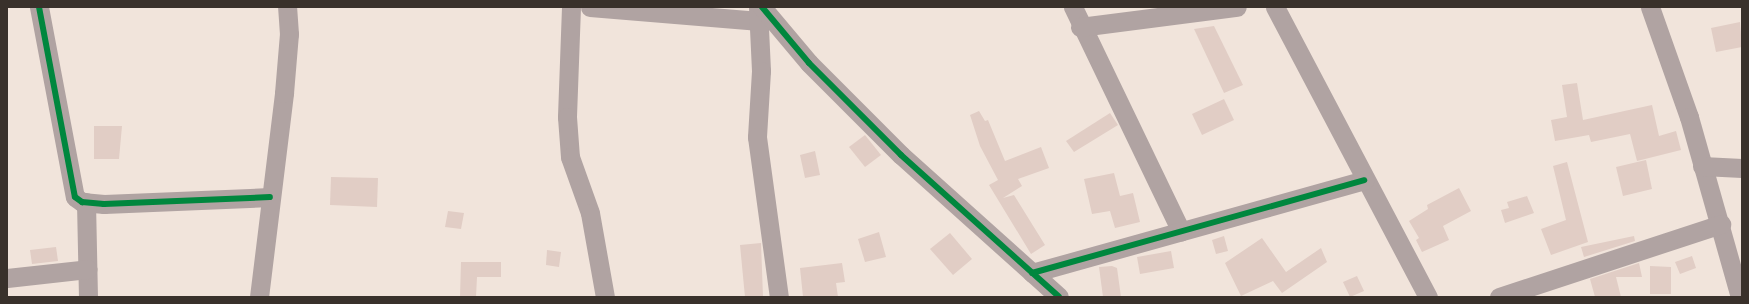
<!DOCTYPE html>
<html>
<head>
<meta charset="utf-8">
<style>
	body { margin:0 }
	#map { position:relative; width:1749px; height:304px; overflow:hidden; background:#f1e4db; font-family:Inter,sans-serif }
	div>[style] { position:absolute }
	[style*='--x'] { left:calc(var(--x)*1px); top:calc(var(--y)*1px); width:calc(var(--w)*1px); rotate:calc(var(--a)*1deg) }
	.building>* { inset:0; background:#e1cdc5 }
	.street>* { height:19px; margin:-9.5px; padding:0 9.5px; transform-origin:9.5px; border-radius:9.5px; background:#b0a3a2 }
	.cycleway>* { height:6px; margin:-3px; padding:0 3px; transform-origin:3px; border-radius:3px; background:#00873e }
	span { translate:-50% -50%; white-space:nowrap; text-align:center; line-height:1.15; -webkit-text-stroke:4px #fcf3ed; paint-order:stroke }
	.frame { position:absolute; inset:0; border:8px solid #39312b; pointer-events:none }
</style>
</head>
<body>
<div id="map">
	<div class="building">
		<div style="clip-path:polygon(1740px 22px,1742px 47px,1716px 52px,1711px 28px)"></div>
		<div style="clip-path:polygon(1214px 26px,1243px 85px,1224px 93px,1194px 29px)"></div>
		<div style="clip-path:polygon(1577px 83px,1583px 120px,1652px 105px,1659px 136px,1676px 131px,1681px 150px,1637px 161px,1630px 134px,1591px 142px,1589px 135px,1555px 141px,1551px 120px,1567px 117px,1562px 85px)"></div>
		<div style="clip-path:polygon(1224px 99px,1234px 120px,1202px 135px,1192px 114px)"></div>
		<div style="clip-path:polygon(979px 111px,985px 121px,988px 120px,1005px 161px,1041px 147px,1049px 168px,1018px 179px,1022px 186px,1003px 198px,1014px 195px,1045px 245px,1031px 254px,989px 185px,998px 180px,980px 146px,970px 115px)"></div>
		<div style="clip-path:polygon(1110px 113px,1118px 125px,1074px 152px,1066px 141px)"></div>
		<div style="clip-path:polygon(94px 126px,122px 126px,119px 159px,94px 159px)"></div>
		<div style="clip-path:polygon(865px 135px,881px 155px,865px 167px,849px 147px)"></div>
		<div style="clip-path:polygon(815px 151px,820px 175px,805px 178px,800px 155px)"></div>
		<div style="clip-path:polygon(1646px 160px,1652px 189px,1623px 196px,1616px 167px)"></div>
		<div style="clip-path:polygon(1567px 162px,1588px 242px,1551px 255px,1541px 229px,1566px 220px,1553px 166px)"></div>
		<div style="clip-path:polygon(1114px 173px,1120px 196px,1133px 193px,1140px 222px,1115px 228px,1110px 211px,1092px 214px,1084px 179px)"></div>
		<div style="clip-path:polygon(331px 177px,378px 178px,377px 207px,330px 205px)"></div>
		<div style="clip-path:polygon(1459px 188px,1471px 211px,1443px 226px,1449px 240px,1422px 252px,1416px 240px,1419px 238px,1409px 221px,1428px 209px,1427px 205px)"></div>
		<div style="clip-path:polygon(1527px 196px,1534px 213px,1505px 223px,1501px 210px,1509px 208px,1507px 202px)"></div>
		<div style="clip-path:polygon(448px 211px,464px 213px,461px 229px,445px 227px)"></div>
		<div style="clip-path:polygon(879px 232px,886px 257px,865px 262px,858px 239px)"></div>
		<div style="clip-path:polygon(950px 233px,972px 259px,953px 275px,930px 249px)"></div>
		<div style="clip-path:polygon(1224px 236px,1228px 251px,1216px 254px,1212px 240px)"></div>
		<div style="clip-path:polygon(1634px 236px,1635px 241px,1584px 257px,1581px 247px)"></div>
		<div style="clip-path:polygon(1262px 238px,1286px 272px,1321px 248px,1327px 262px,1282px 293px,1273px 281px,1241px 296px,1225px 263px)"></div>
		<div style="clip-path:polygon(761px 243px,763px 297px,745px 297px,740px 245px)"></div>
		<div style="clip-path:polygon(56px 247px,58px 261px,32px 264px,30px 250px)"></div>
		<div style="clip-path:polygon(547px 250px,561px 252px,559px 267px,546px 265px)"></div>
		<div style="clip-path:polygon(1171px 251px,1174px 268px,1140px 274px,1137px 257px)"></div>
		<div style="clip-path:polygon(1692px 256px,1696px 268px,1680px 274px,1675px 262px)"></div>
		<div style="clip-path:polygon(461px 262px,501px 262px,501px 277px,477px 277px,476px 297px,460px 297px)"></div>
		<div style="clip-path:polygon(842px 263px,845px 282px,836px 283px,838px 297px,803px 297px,800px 268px)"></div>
		<div style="clip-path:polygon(1639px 263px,1642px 277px,1616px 277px,1621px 297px,1595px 297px,1590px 279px)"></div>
		<div style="clip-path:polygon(1112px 266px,1117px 268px,1121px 297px,1103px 297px,1099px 267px)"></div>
		<div style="clip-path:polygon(1650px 266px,1671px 267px,1671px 294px,1650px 294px)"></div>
		<div style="clip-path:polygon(1357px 276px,1364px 291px,1350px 297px,1343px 282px)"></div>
	</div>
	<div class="street">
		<div style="--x:39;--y:7;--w:193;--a:79.3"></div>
		<div style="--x:75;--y:197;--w:9;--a:36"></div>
		<div style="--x:82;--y:202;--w:22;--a:5"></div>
		<div style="--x:104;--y:204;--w:166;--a:-2.4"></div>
		<div style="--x:571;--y:7;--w:110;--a:92.1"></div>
		<div style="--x:567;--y:117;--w:40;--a:85.7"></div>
		<div style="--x:570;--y:157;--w:59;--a:70.3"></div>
		<div style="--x:590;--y:213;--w:85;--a:79.9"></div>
		<div style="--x:590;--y:7;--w:170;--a:4.7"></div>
		<div style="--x:758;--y:7;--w:64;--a:87.3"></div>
		<div style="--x:761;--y:71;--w:66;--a:93.5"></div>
		<div style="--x:757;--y:137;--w:162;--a:82.2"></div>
		<div style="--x:762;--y:7;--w:73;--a:50"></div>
		<div style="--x:809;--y:63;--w:130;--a:45"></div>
		<div style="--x:901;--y:155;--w:212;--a:41.9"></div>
		<div style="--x:1073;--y:7;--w:249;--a:64.3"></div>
		<div style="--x:1275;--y:7;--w:328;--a:62.2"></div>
		<div style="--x:1650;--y:7;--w:117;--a:70.5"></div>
		<div style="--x:1689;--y:117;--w:187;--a:74.2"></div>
		<div style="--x:1080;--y:27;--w:158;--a:-7.3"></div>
		<div style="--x:1702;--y:166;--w:40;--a:2.9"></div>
		<div style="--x:86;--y:202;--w:95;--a:88.8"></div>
		<div style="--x:1032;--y:273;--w:345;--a:-15.6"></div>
		<div style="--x:7;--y:278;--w:81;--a:-6.3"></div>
		<div style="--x:259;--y:297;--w:206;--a:-83"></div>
		<div style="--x:284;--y:93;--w:59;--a:-85.2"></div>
		<div style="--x:289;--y:34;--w:27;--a:-94"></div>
		<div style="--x:1499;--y:297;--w:234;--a:-18.2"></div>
	</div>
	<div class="cycleway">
		<div style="--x:39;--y:7;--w:193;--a:79.3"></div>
		<div style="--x:75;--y:197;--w:9;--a:36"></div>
		<div style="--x:82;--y:202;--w:22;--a:5"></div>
		<div style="--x:104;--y:204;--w:166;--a:-2.4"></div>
		<div style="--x:762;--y:7;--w:73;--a:50"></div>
		<div style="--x:809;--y:63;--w:130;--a:45"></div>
		<div style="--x:901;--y:155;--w:212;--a:41.9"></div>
		<div style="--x:1032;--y:273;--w:345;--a:-15.6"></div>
	</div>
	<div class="frame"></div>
</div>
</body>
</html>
